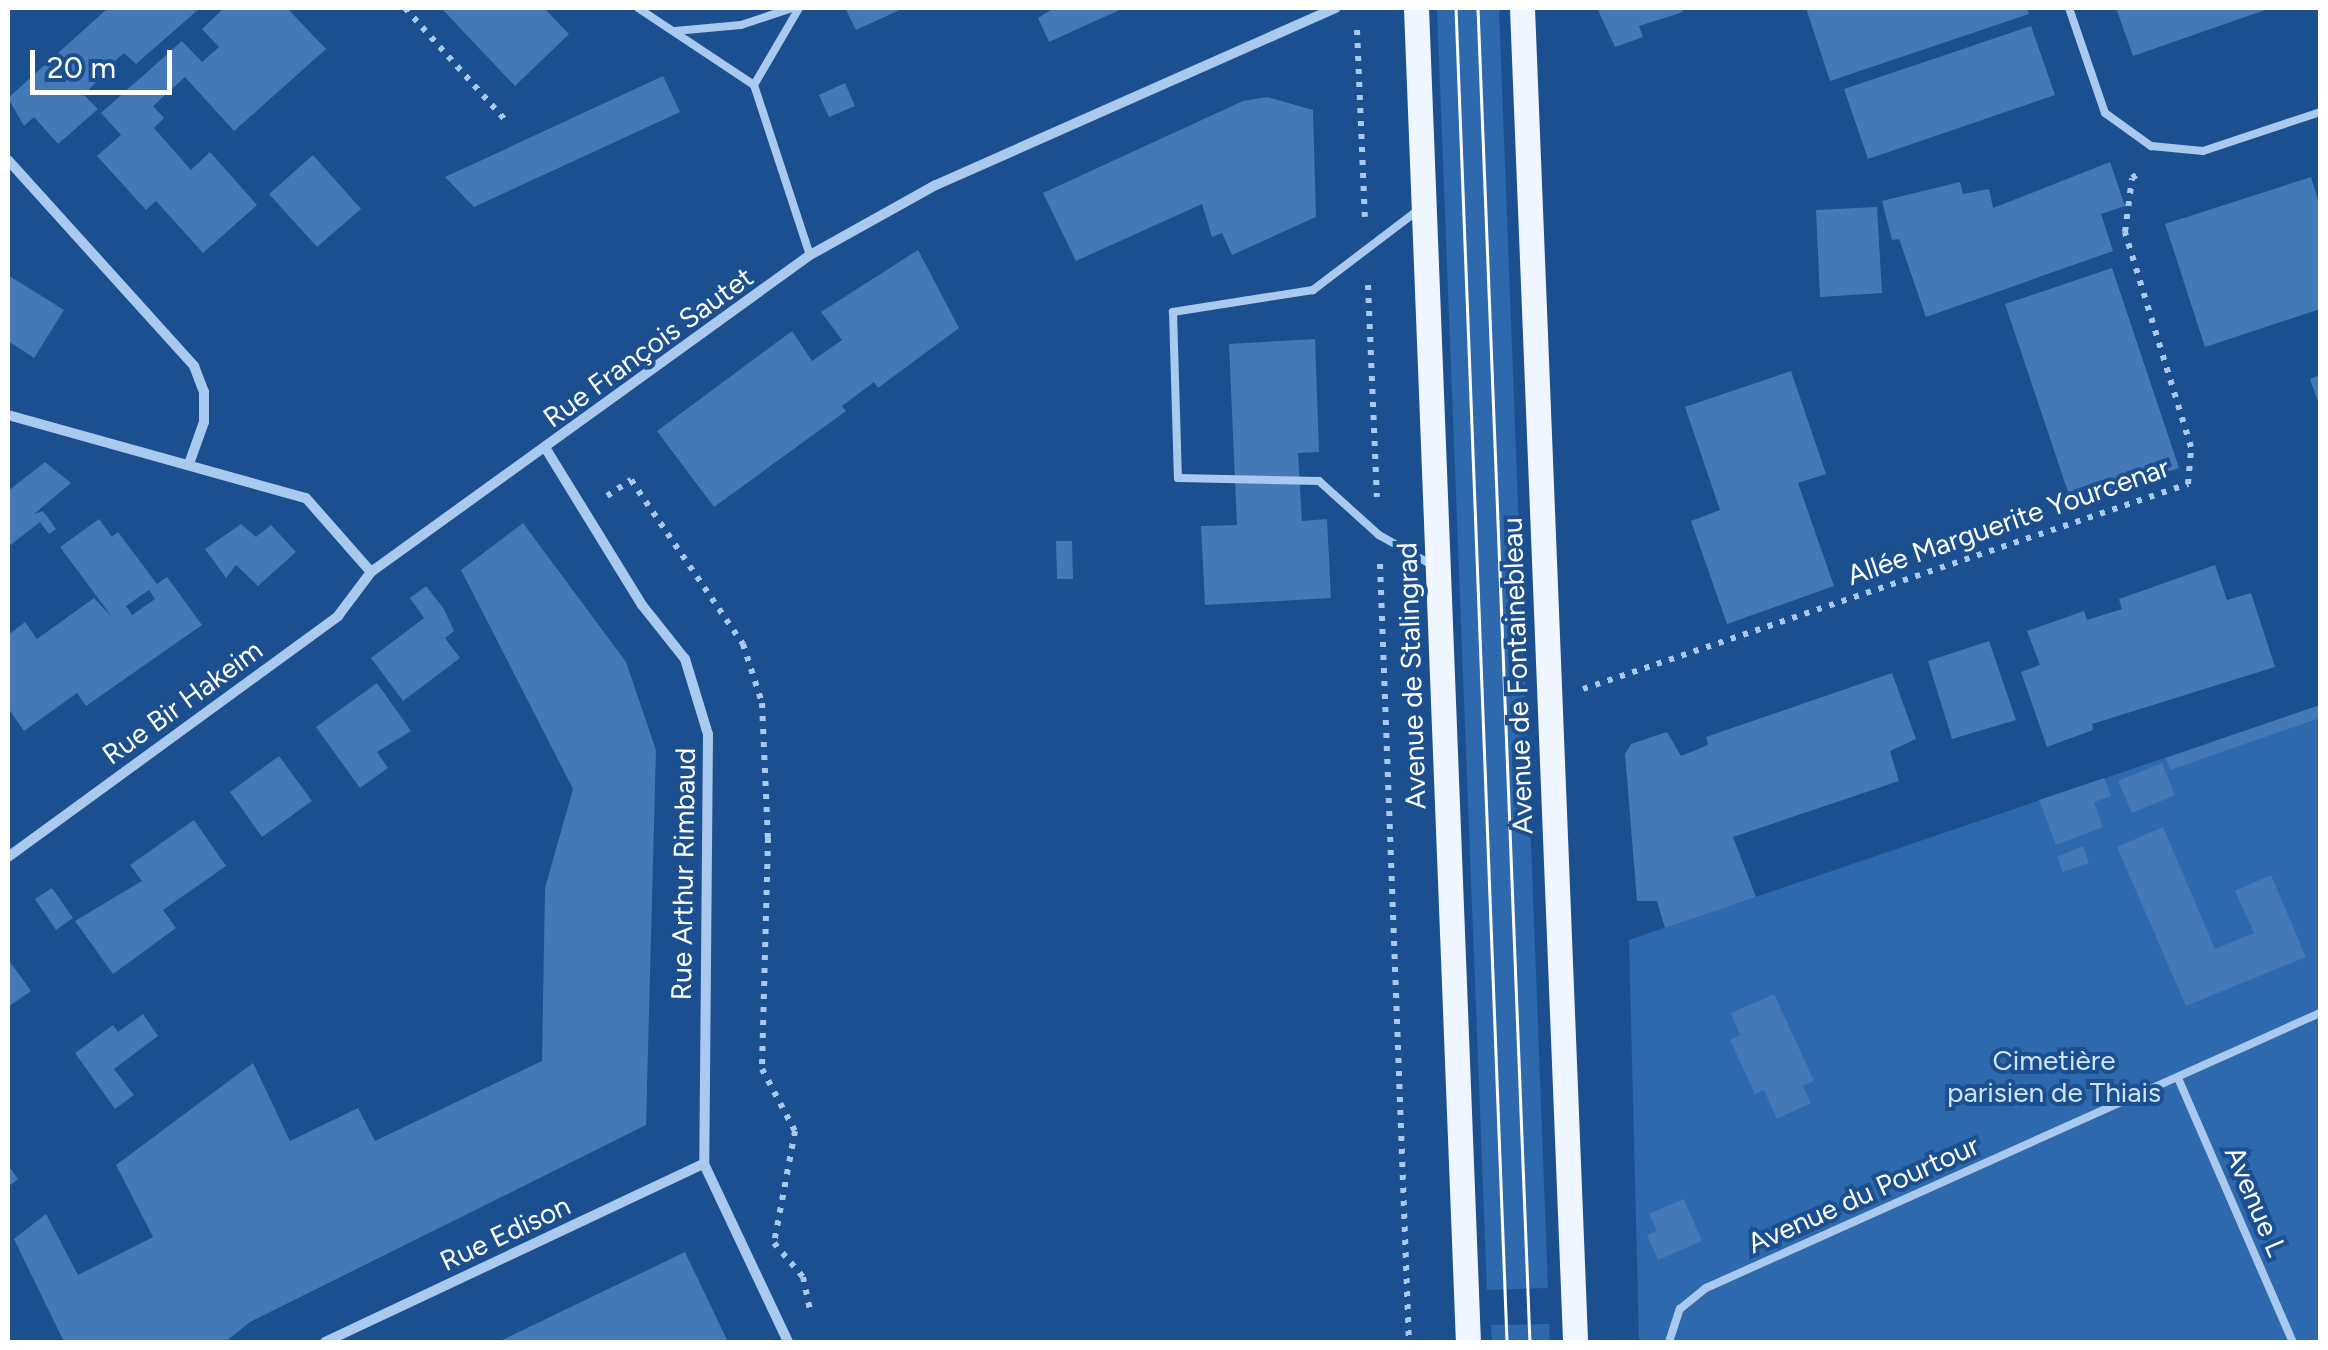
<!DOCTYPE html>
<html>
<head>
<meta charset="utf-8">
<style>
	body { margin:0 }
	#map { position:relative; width:2328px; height:1350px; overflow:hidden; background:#1b4f8f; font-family:Figtree,sans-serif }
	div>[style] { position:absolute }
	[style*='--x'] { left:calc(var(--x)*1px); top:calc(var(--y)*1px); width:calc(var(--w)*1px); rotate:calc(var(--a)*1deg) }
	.green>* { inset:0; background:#2e69ad }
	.building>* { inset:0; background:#4478b7 }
	.path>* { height:6px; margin-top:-3px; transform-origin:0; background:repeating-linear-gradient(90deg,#a9c9ee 0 5px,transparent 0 13px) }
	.lane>* { height:8px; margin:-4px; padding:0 4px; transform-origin:4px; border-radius:4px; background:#a9c9ee }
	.street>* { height:10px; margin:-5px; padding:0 5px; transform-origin:5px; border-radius:5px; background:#a9c9ee }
	.primary>* { height:25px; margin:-12.5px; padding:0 12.5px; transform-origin:12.5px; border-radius:12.5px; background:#f0f6ff }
	.tram>* { height:2.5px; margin:-1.25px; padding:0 1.25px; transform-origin:1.25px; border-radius:1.25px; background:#fff }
	span { translate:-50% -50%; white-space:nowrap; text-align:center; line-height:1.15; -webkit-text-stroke:8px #1b4f8f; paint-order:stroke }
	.street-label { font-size:28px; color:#fff }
	.park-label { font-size:28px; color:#cfe3fa }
	.frame { position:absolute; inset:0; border:10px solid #fff; pointer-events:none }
	.scale { position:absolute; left:30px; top:50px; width:142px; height:45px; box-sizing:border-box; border:5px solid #fff; border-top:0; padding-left:12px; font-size:30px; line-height:35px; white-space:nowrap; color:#fff; -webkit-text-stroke:8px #1b4f8f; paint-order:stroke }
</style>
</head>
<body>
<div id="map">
	<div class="green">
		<div style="clip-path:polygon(1437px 8px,1499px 8px,1548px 1288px,1487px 1290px)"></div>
		<div style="clip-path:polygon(2320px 705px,2320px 1342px,1639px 1342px,1629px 940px)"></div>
		<div style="clip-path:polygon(1549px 1324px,1550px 1342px,1492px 1342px,1491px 1325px)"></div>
	</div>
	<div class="building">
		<div style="clip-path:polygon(108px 8px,200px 8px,136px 64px,124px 53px,117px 59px,84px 95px,98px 109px,58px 144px,34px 117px,24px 126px,8px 98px)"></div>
		<div style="clip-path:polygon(224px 8px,287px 8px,326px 49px,234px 131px,185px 77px,153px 106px,164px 118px,154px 128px,191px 170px,210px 152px,257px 205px,203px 253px,156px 201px,146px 210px,97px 156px,121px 135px,101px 113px,182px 41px,202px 62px,219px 47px,202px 29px)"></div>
		<div style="clip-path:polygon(441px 8px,544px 8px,569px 34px,515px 86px)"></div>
		<div style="clip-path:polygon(845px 8px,904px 8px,856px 30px)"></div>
		<div style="clip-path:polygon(1054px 8px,1124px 8px,1049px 42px,1038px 18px)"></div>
		<div style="clip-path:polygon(1597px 8px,1682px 8px,1683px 12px,1639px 26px,1643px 37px,1615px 47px)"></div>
		<div style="clip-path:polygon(1806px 8px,2027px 8px,2029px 14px,1830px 81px)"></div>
		<div style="clip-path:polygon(2116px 8px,2271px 8px,2133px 56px)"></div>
		<div style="clip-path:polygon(2031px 26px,2055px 95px,1868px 159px,1844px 89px)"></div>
		<div style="clip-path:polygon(663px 76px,680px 112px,474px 207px,445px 177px)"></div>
		<div style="clip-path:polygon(845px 83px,855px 106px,829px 117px,819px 95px)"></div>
		<div style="clip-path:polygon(1267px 97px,1313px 110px,1316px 217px,1232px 255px,1222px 233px,1212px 237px,1202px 204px,1076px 261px,1043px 193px,1243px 101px)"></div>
		<div style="clip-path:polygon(313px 155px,361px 209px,317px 247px,269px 194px)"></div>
		<div style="clip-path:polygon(2110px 162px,2125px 206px,2101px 214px,2113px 251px,1926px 317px,1899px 239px,1892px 240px,1882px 201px,1960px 182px,1963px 194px,1989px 189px,1993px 208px)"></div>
		<div style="clip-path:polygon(2311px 177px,2320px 206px,2320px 309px,2205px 347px,2165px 224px)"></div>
		<div style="clip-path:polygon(1877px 207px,1882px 293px,1820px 297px,1816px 210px)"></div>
		<div style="clip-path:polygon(918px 250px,959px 328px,878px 388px,874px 382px,842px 406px,846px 411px,714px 507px,657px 431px,792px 331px,812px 361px,842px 340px,821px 312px)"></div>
		<div style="clip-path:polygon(2112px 268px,2179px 468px,2072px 504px,2005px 304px)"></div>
		<div style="clip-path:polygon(8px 275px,64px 310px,34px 358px,8px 341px)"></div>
		<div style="clip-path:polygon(1315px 339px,1319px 452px,1298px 453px,1302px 521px,1327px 519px,1331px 598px,1205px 605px,1201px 526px,1237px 525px,1229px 344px)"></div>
		<div style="clip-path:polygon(1791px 371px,1826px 474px,1798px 483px,1834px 586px,1727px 624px,1691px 521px,1720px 510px,1685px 407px)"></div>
		<div style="clip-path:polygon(2320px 375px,2320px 408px,2310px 379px)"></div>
		<div style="clip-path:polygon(45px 462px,71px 483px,34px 514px,43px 511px,56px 529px,49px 534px,40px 522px,8px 547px,8px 491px)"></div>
		<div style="clip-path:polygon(evenodd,99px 519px,112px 537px,118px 532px,157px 584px,167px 577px,202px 625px,86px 706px,77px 693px,24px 731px,8px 708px,8px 635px,25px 622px,37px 639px,94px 598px,112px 617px,60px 547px,99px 519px,149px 590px,155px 599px,132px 615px,126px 606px,149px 590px)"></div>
		<div style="clip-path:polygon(523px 523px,626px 662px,656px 750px,646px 1125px,250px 1322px,225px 1342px,64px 1342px,14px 1239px,46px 1214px,78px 1275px,153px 1237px,116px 1165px,253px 1063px,290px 1141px,358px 1108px,375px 1141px,542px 1061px,545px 888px,573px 789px,461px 570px)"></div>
		<div style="clip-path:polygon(241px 524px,256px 537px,271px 525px,296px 552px,258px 586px,236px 565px,226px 578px,205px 549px)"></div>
		<div style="clip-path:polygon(1056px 541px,1072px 541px,1073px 579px,1057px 579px)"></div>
		<div style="clip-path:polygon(2215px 565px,2227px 600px,2251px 593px,2275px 667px,2092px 724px,2093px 730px,2047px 747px,2021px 672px,2040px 665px,2027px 631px,2084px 611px,2087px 620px,2122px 609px,2119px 599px)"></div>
		<div style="clip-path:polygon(426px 586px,444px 609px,454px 631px,445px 638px,460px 658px,403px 701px,371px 658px,424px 618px,410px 598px)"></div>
		<div style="clip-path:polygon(1989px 641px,2016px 720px,1952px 739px,1928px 661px)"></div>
		<div style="clip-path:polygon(1892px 673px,1916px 739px,1890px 751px,1899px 781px,1733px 837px,1756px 897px,1665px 928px,1657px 901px,1637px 901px,1625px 754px,1631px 744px,1667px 732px,1681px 756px,1708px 745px,1706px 737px)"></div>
		<div style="clip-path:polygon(377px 683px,411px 731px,377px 752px,388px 768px,360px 788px,316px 727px)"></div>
		<div style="clip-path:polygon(2320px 705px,2320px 718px,2170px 770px,2166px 758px)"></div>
		<div style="clip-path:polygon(279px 756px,312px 801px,262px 837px,230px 792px)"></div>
		<div style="clip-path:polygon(2162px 763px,2175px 795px,2132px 813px,2118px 781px)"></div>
		<div style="clip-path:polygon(2104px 778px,2111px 796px,2094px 802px,2103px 827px,2056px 845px,2039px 800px)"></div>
		<div style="clip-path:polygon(194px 820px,226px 866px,163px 910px,176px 928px,113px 974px,75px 921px,142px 881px,130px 865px)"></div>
		<div style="clip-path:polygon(2163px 827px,2215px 949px,2254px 933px,2235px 891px,2271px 875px,2306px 957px,2186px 1006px,2117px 847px)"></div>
		<div style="clip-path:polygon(2083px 846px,2089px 863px,2063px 872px,2057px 857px)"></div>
		<div style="clip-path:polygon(52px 888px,73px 918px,56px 930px,35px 899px)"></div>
		<div style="clip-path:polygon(8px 959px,31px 991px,8px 1007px)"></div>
		<div style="clip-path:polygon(1774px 994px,1814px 1081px,1803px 1086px,1811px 1103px,1777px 1119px,1764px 1090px,1755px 1094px,1730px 1040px,1740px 1035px,1731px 1013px)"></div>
		<div style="clip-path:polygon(143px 1014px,158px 1036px,114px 1069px,134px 1095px,115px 1109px,75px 1053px,113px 1025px,118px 1032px)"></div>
		<div style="clip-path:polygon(8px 1165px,18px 1179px,8px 1187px)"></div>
		<div style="clip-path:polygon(1684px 1199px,1702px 1241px,1658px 1260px,1647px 1235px,1657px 1231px,1649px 1214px)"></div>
		<div style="clip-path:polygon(685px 1252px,728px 1342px,498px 1342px)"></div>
	</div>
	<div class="path">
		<div style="--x:405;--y:8;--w:154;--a:48.2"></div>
		<div style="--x:1357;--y:30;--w:187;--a:87.6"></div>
		<div style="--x:1368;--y:285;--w:212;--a:87.6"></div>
		<div style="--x:607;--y:496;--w:29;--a:-34"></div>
		<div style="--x:631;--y:480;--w:199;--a:55.7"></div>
		<div style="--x:743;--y:644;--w:62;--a:72.1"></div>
		<div style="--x:762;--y:703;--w:135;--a:87.5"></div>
		<div style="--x:768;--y:838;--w:231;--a:91.5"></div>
		<div style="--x:762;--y:1069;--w:70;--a:62"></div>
		<div style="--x:795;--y:1131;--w:114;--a:100.6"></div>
		<div style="--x:774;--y:1243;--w:45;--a:49.5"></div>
		<div style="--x:803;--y:1277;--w:38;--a:78"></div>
		<div style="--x:1380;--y:564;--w:779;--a:87.87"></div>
		<div style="--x:1583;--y:689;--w:639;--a:-18.72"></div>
		<div style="--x:2188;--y:484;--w:37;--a:-85"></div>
		<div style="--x:2191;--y:447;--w:225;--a:-107.1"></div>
		<div style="--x:2125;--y:232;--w:54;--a:-82.6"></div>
		<div style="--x:2132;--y:178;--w:11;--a:-34"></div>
	</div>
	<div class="lane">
		<div style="--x:638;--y:8;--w:139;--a:33.6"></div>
		<div style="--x:754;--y:85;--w:89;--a:-59.7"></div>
		<div style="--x:2069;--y:8;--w:111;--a:71.1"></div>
		<div style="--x:2105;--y:113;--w:57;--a:35.7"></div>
		<div style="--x:2151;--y:146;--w:52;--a:5.5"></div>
		<div style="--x:2203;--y:151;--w:123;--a:-18.4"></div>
		<div style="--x:675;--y:31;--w:66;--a:-5.2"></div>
		<div style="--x:741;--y:25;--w:54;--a:-18.4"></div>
		<div style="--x:754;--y:85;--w:179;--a:71.8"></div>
		<div style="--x:1417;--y:211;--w:131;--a:142.8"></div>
		<div style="--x:1313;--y:290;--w:142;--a:171.1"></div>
		<div style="--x:1173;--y:312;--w:166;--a:88.3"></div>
		<div style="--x:1178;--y:478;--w:141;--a:1.2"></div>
		<div style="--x:1319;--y:481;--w:81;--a:42"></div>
		<div style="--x:1379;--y:535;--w:61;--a:29.5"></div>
		<div style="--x:2178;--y:1078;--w:288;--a:66.5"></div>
		<div style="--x:1669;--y:1342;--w:35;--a:-72"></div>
		<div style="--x:1680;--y:1309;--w:33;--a:-39"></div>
		<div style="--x:1706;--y:1288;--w:673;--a:-24.13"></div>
	</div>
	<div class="street">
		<div style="--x:8;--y:160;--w:278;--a:47.9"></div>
		<div style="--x:194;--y:366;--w:28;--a:69"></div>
		<div style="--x:204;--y:392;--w:30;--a:90"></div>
		<div style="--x:204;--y:422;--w:41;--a:109.7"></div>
		<div style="--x:8;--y:415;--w:309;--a:15.6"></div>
		<div style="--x:306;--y:498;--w:98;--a:48.7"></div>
		<div style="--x:546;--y:449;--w:183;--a:58.4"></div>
		<div style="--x:642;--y:605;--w:69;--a:51.5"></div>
		<div style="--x:685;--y:659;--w:78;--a:73"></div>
		<div style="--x:708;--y:734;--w:430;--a:90.5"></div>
		<div style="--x:704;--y:1164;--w:197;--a:64.7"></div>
		<div style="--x:8;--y:857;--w:409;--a:-36.1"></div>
		<div style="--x:338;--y:616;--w:55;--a:-53.1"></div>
		<div style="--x:371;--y:572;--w:541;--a:-35.83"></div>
		<div style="--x:810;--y:255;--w:144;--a:-29.1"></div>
		<div style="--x:936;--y:185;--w:437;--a:-23.9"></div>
		<div style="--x:325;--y:1342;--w:419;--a:-25.2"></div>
	</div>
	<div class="primary">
		<div style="--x:1416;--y:8;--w:1335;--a:87.77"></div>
		<div style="--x:1522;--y:8;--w:1335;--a:87.72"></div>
	</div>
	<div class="tram">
		<div style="--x:1456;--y:8;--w:1335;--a:87.81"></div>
		<div style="--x:1478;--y:8;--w:1335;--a:87.77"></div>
	</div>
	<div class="street-label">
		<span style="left:648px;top:347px;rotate:-36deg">Rue François Sautet</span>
		<span style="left:2008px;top:521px;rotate:-19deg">Allée Marguerite Yourcenar</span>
		<span style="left:1411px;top:676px;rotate:-92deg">Avenue de Stalingrad</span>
		<span style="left:1517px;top:676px;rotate:-92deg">Avenue de Fontainebleau</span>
		<span style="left:182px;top:702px;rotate:-36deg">Rue Bir Hakeim</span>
		<span style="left:683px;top:874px;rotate:-89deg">Rue Arthur Rimbaud</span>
		<span style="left:1863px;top:1194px;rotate:-24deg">Avenue du Pourtour</span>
		<span style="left:2256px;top:1201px;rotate:67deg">Avenue L</span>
		<span style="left:505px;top:1233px;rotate:-25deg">Rue Edison</span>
	</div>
	<div class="park-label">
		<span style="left:2054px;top:1076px">Cimetière<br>parisien de Thiais</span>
	</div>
	<div class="frame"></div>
	<div class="scale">20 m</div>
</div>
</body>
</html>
